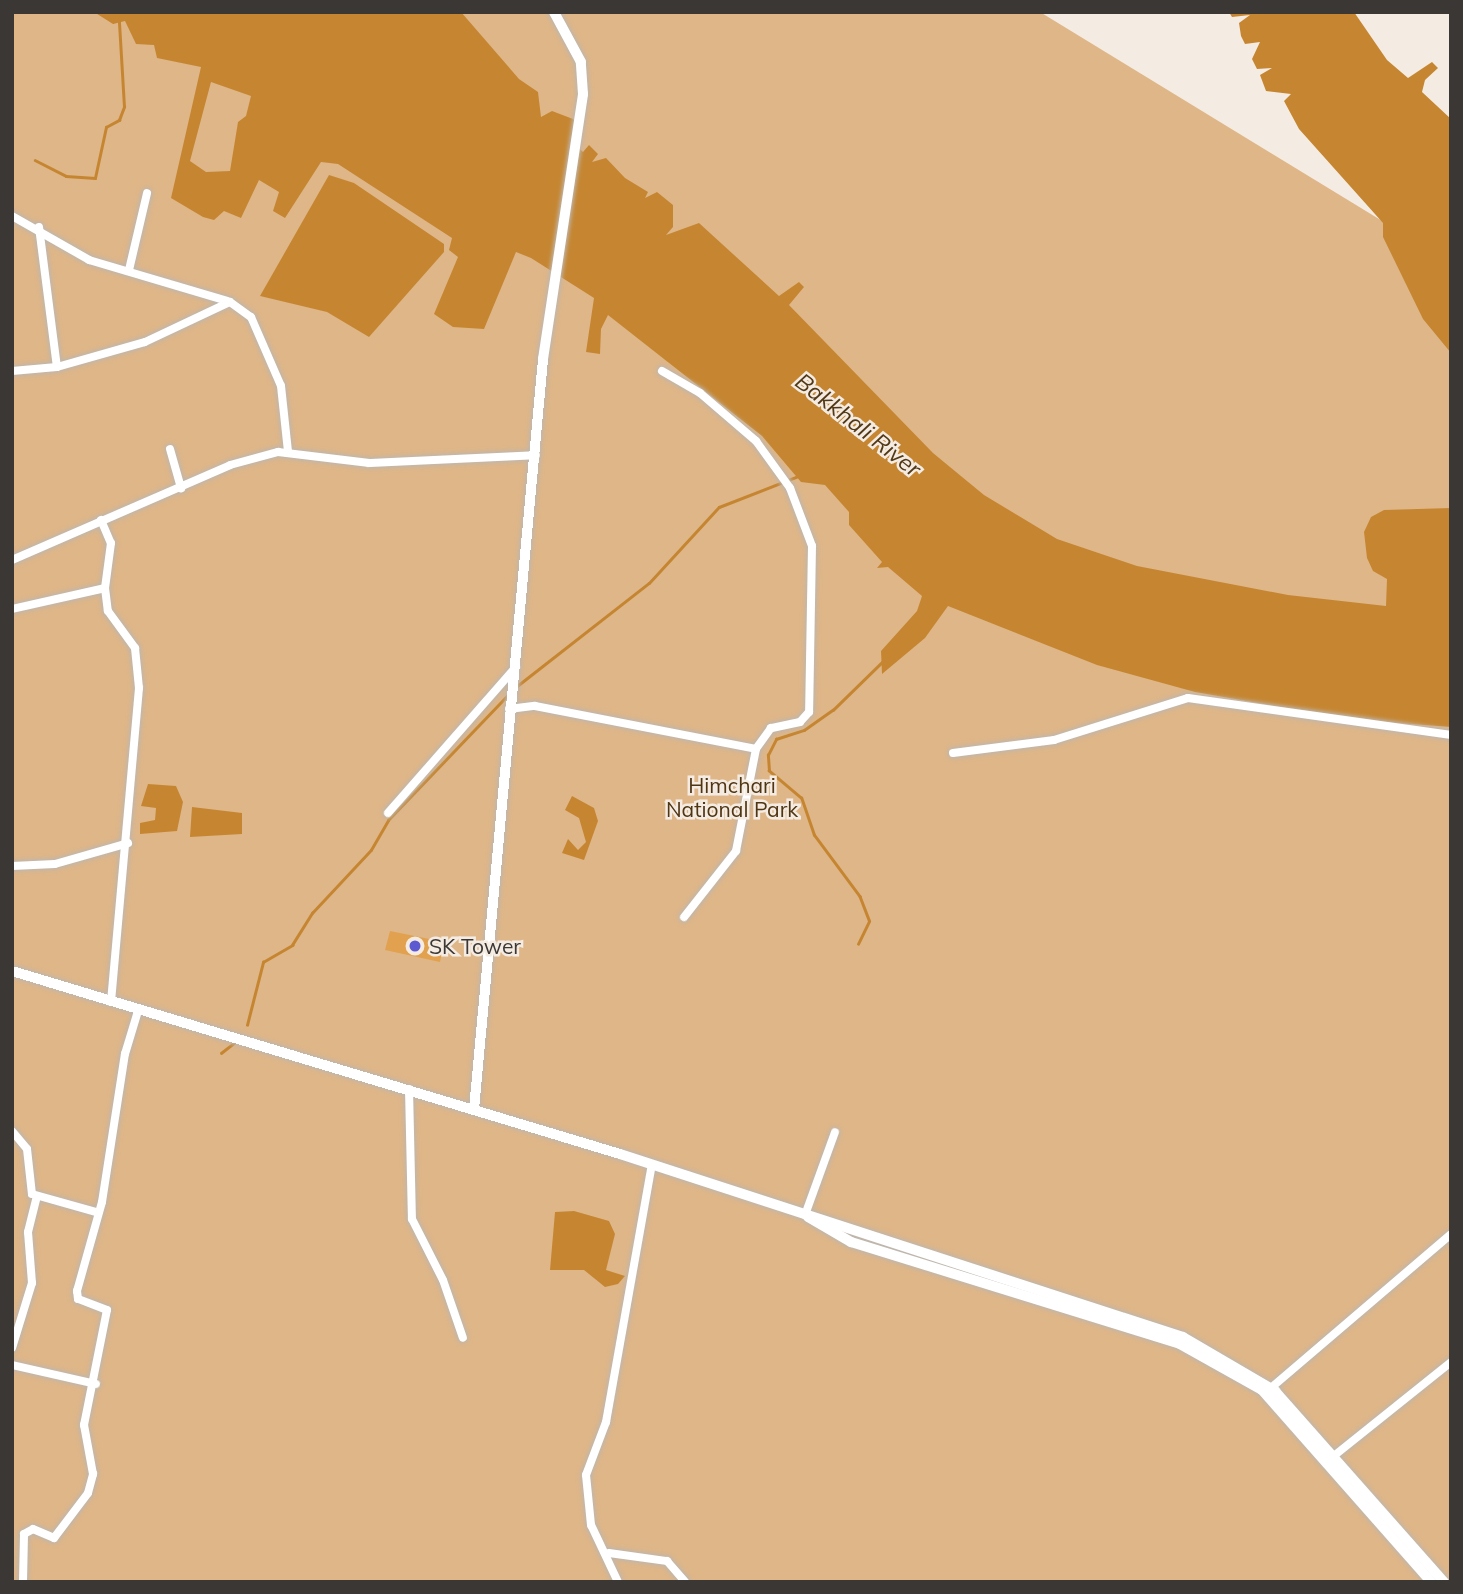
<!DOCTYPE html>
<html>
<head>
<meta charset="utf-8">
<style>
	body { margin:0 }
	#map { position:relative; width:1463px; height:1594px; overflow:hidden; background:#f4ece2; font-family:Mulish,sans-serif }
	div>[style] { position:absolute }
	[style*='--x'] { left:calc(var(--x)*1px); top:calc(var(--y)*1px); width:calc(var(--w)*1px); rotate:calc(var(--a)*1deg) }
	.green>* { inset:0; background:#dfb688 }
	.water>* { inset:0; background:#c68631 }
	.stream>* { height:2.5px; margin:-1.25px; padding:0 1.25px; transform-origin:1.25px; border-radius:1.25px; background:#c68631 }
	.building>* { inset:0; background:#e2a14f }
	.roads { filter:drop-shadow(0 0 2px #beb6ad) drop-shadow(0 0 2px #beb6ad) }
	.minor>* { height:8px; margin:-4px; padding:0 4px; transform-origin:4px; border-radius:4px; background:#fff }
	.major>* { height:10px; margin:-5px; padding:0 5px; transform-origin:5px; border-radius:5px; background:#fff }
	.dots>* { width:19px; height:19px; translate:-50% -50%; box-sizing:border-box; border:4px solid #f4ece2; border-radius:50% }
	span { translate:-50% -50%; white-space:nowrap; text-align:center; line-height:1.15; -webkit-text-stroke:5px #f4ece2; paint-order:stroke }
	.park-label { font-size:21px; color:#503513 }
	.poi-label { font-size:21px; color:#3b3734 }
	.left { translate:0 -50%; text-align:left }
	.water-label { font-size:23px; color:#533816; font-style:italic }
	.frame { position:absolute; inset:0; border:14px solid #3b3734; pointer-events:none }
</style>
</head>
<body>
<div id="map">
	<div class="green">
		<div style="clip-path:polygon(12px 12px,1040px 12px,1420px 244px,1451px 288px,1451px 1582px,12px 1582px)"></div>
	</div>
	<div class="water">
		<div style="clip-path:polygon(evenodd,94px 12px,461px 12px,519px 79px,538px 92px,541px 117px,552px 111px,573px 119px,581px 127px,572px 142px,583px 152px,589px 145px,598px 154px,592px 162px,606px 158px,625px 178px,648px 192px,645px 198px,657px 192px,673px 205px,673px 227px,666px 235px,699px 223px,779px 296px,799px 282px,804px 287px,789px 305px,933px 453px,984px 495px,1057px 539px,1137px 566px,1288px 595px,1386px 606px,1387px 579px,1373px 571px,1367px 558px,1364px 532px,1371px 517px,1384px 510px,1451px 508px,1451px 727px,1355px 720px,1195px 692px,1097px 665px,948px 606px,925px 638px,882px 674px,881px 651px,917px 611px,922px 596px,888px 567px,877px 568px,882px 562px,849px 525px,849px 512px,825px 485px,801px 482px,762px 436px,608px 315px,601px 329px,600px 354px,586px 352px,594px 298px,531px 258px,516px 252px,484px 329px,453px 327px,434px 314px,458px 257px,449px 250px,452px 238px,338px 164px,321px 162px,285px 218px,273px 211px,279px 192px,259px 180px,241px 218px,224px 211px,214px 220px,203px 217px,171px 198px,201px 67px,157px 58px,154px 45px,136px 44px,125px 21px,113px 24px,94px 12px,211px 82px,251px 96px,246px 116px,238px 122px,230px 171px,206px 172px,190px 161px,211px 82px)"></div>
		<div style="clip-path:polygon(1229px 12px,1354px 12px,1387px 60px,1408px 78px,1432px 62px,1438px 68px,1425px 80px,1422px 92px,1451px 119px,1451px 353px,1423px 319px,1383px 237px,1383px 223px,1299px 129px,1284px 101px,1291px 94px,1266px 91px,1260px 75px,1272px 68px,1257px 69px,1252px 59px,1260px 42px,1245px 44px,1241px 36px,1239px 23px,1250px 15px,1232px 17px)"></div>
		<div style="clip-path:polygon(329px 175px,354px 183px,444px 244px,444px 252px,369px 337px,327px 312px,260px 296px)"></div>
		<div style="clip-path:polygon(148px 784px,176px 786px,183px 802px,177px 831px,140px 834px,140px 823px,155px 820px,156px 808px,141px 806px)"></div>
		<div style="clip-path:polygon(572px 796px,594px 808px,598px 821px,584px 860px,562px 853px,568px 839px,578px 850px,586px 842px,579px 818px,565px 810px)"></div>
		<div style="clip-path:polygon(192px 807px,242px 813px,242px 834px,190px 837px)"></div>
		<div style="clip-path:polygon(574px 1211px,609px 1221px,615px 1234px,606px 1270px,625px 1276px,618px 1284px,605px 1287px,584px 1270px,550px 1270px,555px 1212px)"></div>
	</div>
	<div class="stream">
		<div style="--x:35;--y:160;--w:35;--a:27"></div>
		<div style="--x:66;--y:176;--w:29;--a:4"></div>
		<div style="--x:95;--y:178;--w:52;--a:-77.8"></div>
		<div style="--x:106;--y:127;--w:15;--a:-28"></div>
		<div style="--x:119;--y:120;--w:14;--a:-69"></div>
		<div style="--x:124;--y:107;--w:85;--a:-93.4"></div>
		<div style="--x:517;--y:686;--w:167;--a:-38"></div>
		<div style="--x:649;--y:583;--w:103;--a:-47.4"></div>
		<div style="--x:719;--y:507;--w:83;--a:-21.3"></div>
		<div style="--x:858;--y:944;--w:25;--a:-64"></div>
		<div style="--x:869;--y:921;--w:26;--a:-111"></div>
		<div style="--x:860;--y:897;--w:77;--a:-126.6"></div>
		<div style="--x:814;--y:835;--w:39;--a:-109"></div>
		<div style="--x:801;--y:798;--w:42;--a:-139.8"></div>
		<div style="--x:769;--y:771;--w:16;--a:-94"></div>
		<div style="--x:768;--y:755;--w:18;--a:-63"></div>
		<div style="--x:776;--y:739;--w:29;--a:-18"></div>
		<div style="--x:804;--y:730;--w:35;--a:-35"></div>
		<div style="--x:833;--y:710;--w:70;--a:-44.4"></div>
		<div style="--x:247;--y:1025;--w:65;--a:-75.7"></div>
		<div style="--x:263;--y:962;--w:34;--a:-30"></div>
		<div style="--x:292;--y:945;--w:38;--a:-58"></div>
		<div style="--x:312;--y:913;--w:86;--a:-46.9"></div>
		<div style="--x:371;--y:850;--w:34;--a:-60"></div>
		<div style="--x:388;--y:820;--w:176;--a:-46.2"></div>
		<div style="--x:221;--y:1053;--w:18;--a:-38"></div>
	</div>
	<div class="building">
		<div style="clip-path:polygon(390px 931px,444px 942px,440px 962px,385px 950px)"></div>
	</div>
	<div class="roads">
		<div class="minor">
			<div style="--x:12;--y:216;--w:89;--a:29.7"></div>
			<div style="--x:89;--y:260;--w:144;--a:16.5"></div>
			<div style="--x:39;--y:227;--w:141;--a:82.7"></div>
			<div style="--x:129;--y:270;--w:79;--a:-76.8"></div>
			<div style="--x:12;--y:371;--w:45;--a:-5.1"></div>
			<div style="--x:57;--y:367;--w:91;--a:-15.9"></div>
			<div style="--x:145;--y:342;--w:94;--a:-25.2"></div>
			<div style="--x:230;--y:302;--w:26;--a:36"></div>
			<div style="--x:251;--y:317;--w:75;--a:66.5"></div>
			<div style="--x:281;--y:386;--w:66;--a:83.9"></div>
			<div style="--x:662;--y:371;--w:44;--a:30.1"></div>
			<div style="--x:700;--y:393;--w:74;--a:40.6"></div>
			<div style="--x:756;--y:441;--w:58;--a:54.1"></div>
			<div style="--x:790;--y:488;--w:62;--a:69.2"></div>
			<div style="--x:812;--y:546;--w:166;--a:91"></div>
			<div style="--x:809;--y:712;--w:13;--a:132"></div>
			<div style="--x:800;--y:722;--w:30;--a:168"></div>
			<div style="--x:771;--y:728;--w:26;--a:126"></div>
			<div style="--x:756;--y:749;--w:104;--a:101.1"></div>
			<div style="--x:736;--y:851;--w:84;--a:128.2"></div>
			<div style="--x:170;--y:449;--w:41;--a:74.2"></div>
			<div style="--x:101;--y:520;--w:25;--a:67"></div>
			<div style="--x:111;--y:543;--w:45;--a:97.6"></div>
			<div style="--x:105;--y:588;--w:23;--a:83"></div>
			<div style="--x:108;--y:611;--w:46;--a:53.9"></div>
			<div style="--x:135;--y:648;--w:40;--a:84.3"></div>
			<div style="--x:139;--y:688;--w:315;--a:95.1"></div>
			<div style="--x:12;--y:560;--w:238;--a:-23.5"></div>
			<div style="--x:230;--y:465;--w:50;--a:-15.2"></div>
			<div style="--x:278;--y:452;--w:92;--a:6.9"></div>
			<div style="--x:369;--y:463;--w:167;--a:-2.7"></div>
			<div style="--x:12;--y:609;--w:95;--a:-12.7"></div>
			<div style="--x:509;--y:709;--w:26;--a:-7"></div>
			<div style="--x:535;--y:706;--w:225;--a:11"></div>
			<div style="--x:953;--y:753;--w:102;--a:-7.3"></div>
			<div style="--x:1054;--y:740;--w:140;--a:-17.4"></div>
			<div style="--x:1188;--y:698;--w:266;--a:8"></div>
			<div style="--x:388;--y:813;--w:194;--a:-48.8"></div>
			<div style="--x:12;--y:866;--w:43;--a:-2.7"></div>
			<div style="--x:55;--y:864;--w:76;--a:-16"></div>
			<div style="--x:409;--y:1089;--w:130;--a:88.7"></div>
			<div style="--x:412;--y:1219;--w:68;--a:63.1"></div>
			<div style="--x:443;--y:1280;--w:61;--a:71"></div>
			<div style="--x:12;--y:1131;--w:23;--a:50"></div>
			<div style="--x:27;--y:1149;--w:45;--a:83.7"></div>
			<div style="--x:32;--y:1194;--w:66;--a:15.7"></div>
			<div style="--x:805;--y:1215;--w:88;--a:-70.1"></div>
			<div style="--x:12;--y:1348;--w:68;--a:-72.9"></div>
			<div style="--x:32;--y:1283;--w:51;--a:-94.5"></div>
			<div style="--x:28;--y:1232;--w:36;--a:-76"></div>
			<div style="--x:12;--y:1365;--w:86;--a:12.7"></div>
			<div style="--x:1272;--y:1387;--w:235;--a:-40.5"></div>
			<div style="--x:1335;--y:1455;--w:149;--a:-38.7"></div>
			<div style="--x:609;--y:1553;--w:59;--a:7.9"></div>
			<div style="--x:667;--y:1561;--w:28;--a:49"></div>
			<div style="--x:23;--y:1582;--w:48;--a:-88.8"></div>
			<div style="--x:24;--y:1534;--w:10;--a:-29"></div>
			<div style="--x:33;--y:1529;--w:23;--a:23"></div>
			<div style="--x:54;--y:1538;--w:56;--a:-52.9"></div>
			<div style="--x:88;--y:1493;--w:20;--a:-75"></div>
			<div style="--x:93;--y:1474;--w:50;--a:-100.4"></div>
			<div style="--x:84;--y:1425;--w:117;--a:-78.7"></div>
			<div style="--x:107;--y:1310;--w:31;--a:-159"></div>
			<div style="--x:78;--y:1299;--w:8;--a:-97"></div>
			<div style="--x:77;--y:1291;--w:92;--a:-74.3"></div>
			<div style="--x:102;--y:1202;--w:150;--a:-81.2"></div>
			<div style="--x:125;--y:1054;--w:45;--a:-73.2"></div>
			<div style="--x:618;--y:1582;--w:63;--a:-115.3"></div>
			<div style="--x:591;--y:1525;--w:50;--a:-95.7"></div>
			<div style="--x:586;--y:1475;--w:57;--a:-69.3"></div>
			<div style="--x:606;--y:1422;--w:261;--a:-79.9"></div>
		</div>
		<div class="major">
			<div style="--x:12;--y:971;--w:635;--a:16.75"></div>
			<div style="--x:620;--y:1154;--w:592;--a:18.01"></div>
			<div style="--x:1183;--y:1337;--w:107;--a:30.4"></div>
			<div style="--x:1275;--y:1391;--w:255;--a:48.5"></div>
			<div style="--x:474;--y:1109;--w:753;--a:-84.74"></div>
			<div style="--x:543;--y:359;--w:268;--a:-81.4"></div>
			<div style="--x:583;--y:94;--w:32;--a:-94"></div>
			<div style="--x:581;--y:62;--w:57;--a:-118.4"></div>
			<div style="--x:808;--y:1217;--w:50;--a:30.2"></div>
			<div style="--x:851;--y:1242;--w:344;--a:17.2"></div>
			<div style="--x:1180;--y:1344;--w:94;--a:29.3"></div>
			<div style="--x:1262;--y:1390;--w:256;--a:48.6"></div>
		</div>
	</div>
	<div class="dots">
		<div style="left:415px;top:946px;background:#5d59d1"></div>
	</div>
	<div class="park-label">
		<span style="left:732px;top:797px">Himchari<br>National Park</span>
	</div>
	<div class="poi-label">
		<span class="left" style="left:429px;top:946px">SK Tower</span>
	</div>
	<div class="water-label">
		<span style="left:858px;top:425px;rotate:38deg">Bakkhali River</span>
	</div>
	<div class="frame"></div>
</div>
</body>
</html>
